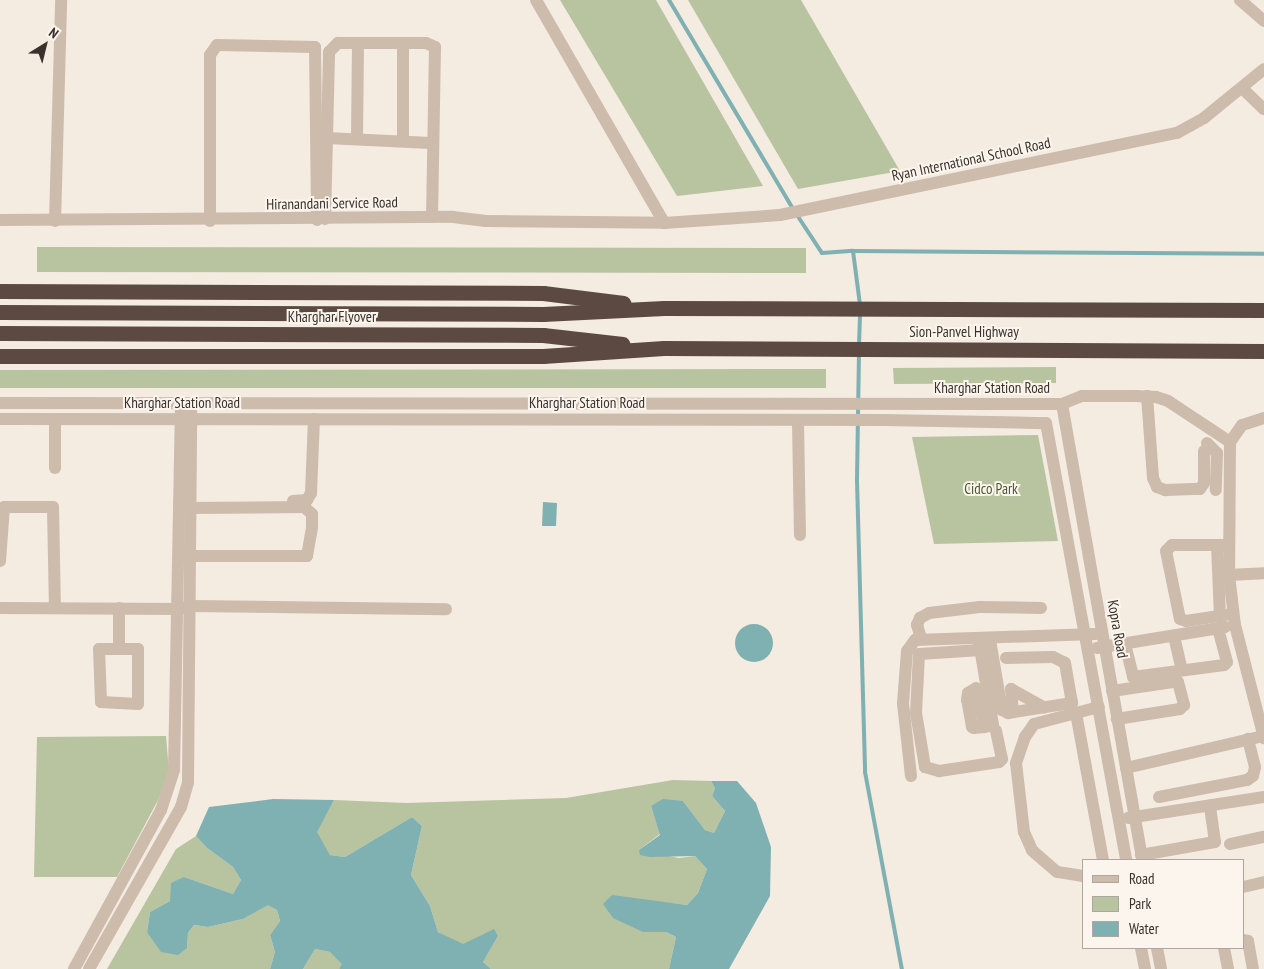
<!DOCTYPE html>
<html>
<head>
<meta charset="utf-8">
<style>
	body { margin:0 }
	#map { position:relative; width:1264px; height:969px; overflow:hidden; background:#f4ebe1; font-family:"PT Sans Narrow",sans-serif }
	div>[style] { position:absolute }
	[style*='--x'] { left:calc(var(--x)*1px); top:calc(var(--y)*1px); width:calc(var(--w)*1px); rotate:calc(var(--a)*1deg) }
	.green>* { inset:0; background:#b8c4a0 }
	.water>* { inset:0; background:#7fb0b2 }
	.round { border-radius:50% }
	.stream>* { height:4px; margin:-2px; padding:0 2px; transform-origin:2px; border-radius:2px; background:#7fb0b2 }
	.minor>* { height:12px; margin:-6px; padding:0 6px; transform-origin:6px; border-radius:6px; background:#cdbbac }
	.highway>* { height:15px; margin:-7.5px; padding:0 7.5px; transform-origin:7.5px; border-radius:7.5px; background:#5c4a42 }
	span { translate:-50% -50%; white-space:nowrap; text-align:center; line-height:1.15; -webkit-text-stroke:4px #fbf5ee; paint-order:stroke }
	.street-label { font-size:15px; color:#3b302b }
	.park-label { font-size:15px; color:#4a5a2e }
	.legend { position:absolute; left:1082px; top:859px; width:162px; height:90px; box-sizing:border-box; background:#fbf5ee; border:1px solid #aea6a0; margin:0; padding:6px 9px; list-style:none; font-size:15px; color:#3b302b }
	.legend li { display:flex; align-items:center; gap:10px; height:25px }
	.legend b { width:25px; border:1px solid #aea6a0 }
	.north { position:absolute; left:20px; top:20px; width:50px; height:50px; -webkit-text-stroke:4px #fbf5ee; paint-order:stroke; rotate:36deg; font-size:14px; font-weight:700; line-height:20px; text-align:center; color:#3b302b }
	.north::after { content:''; display:block; margin:auto; width:18px; height:22px; background:#3b302b; clip-path:polygon(50% 0,100% 100%,50% 72%,0 100%) }
</style>
</head>
<body>
<div id="map">
	<div class="green">
		<div style="clip-path:polygon(560px 0,656px 0,763px 186px,677px 196px)"></div>
		<div style="clip-path:polygon(688px 0,801px 0,900px 171px,798px 189px)"></div>
		<div style="clip-path:polygon(37px 247px,806px 248px,806px 273px,37px 272px)"></div>
		<div style="clip-path:polygon(1056px 367px,1056px 383px,894px 384px,893px 368px)"></div>
		<div style="clip-path:polygon(826px 369px,826px 388px,0 388px,0 370px)"></div>
		<div style="clip-path:polygon(1038px 435px,1058px 541px,934px 544px,912px 437px)"></div>
		<div style="clip-path:polygon(166px 736px,169px 772px,157px 802px,117px 877px,34px 877px,37px 737px)"></div>
		<div style="clip-path:polygon(673px 780px,711px 781px,715px 788px,712px 796px,725px 811px,714px 833px,705px 830px,683px 801px,651px 806px,660px 834px,639px 850px,679px 858px,695px 856px,707px 869px,698px 893px,687px 905px,651px 901px,643px 932px,666px 932px,676px 937px,669px 969px,491px 969px,483px 962px,498px 936px,484px 934px,463px 945px,438px 932px,430px 906px,411px 875px,422px 826px,412px 817px,345px 857px,330px 855px,316px 832px,334px 800px,406px 803px,566px 798px)"></div>
		<div style="clip-path:polygon(196px 836px,207px 848px,233px 867px,241px 880px,233px 894px,184px 877px,170px 901px,150px 912px,147px 932px,187px 948px,188px 933px,194px 925px,208px 927px,243px 919px,268px 904px,277px 910px,280px 921px,270px 935px,275px 952px,270px 969px,107px 969px,176px 849px)"></div>
		<div style="clip-path:polygon(315px 949px,330px 952px,343px 964px,339px 969px,303px 969px)"></div>
	</div>
	<div class="water">
		<div style="clip-path:polygon(543px 502px,557px 503px,556px 526px,542px 526px)"></div>
		<div class="round" style="left:735px;top:624px;width:38px;height:38px"></div>
		<div style="clip-path:polygon(711px 781px,737px 781px,756px 803px,771px 847px,770px 896px,729px 969px,669px 969px,676px 937px,666px 932px,643px 932px,613px 918px,603px 904px,612px 895px,687px 905px,698px 893px,707px 869px,695px 856px,650px 857px,640px 855px,639px 850px,660px 835px,651px 806px,663px 799px,683px 801px,705px 830px,714px 833px,725px 811px,712px 796px,715px 788px)"></div>
		<div style="clip-path:polygon(273px 799px,334px 800px,317px 832px,330px 855px,345px 857px,412px 817px,422px 826px,411px 875px,430px 906px,438px 932px,463px 944px,494px 929px,498px 936px,483px 962px,491px 969px,339px 969px,342px 964px,330px 952px,315px 949px,303px 969px,270px 969px,275px 952px,270px 935px,280px 921px,277px 910px,268px 905px,243px 919px,208px 927px,194px 925px,188px 933px,187px 948px,178px 955px,161px 952px,147px 932px,150px 912px,170px 901px,171px 883px,184px 877px,233px 894px,241px 880px,233px 867px,207px 848px,196px 836px,209px 807px)"></div>
	</div>
	<div class="stream">
		<div style="--x:669;--y:0;--w:243;--a:59.3"></div>
		<div style="--x:797;--y:215;--w:45;--a:56.7"></div>
		<div style="--x:822;--y:253;--w:31;--a:-4"></div>
		<div style="--x:853;--y:251;--w:54;--a:82.6"></div>
		<div style="--x:853;--y:251;--w:411;--a:0.4"></div>
		<div style="--x:859;--y:345;--w:33;--a:-88"></div>
		<div style="--x:859;--y:352;--w:129;--a:90.9"></div>
		<div style="--x:857;--y:481;--w:291;--a:88.4"></div>
		<div style="--x:865;--y:772;--w:200;--a:79.4"></div>
	</div>
	<div class="minor">
		<div style="--x:536;--y:0;--w:257;--a:60.1"></div>
		<div style="--x:1240;--y:0;--w:32;--a:41"></div>
		<div style="--x:403;--y:43;--w:98;--a:90"></div>
		<div style="--x:1243;--y:89;--w:29;--a:44"></div>
		<div style="--x:326;--y:138;--w:105;--a:2.7"></div>
		<div style="--x:357;--y:139;--w:96;--a:-89.4"></div>
		<div style="--x:325;--y:219;--w:167;--a:-88.6"></div>
		<div style="--x:329;--y:52;--w:13;--a:-45"></div>
		<div style="--x:338;--y:43;--w:88;--a:0"></div>
		<div style="--x:426;--y:43;--w:10;--a:24"></div>
		<div style="--x:435;--y:47;--w:170;--a:91"></div>
		<div style="--x:0;--y:220;--w:453;--a:-0.4"></div>
		<div style="--x:453;--y:217;--w:33;--a:7"></div>
		<div style="--x:486;--y:221;--w:178;--a:0.6"></div>
		<div style="--x:664;--y:223;--w:116;--a:-3.9"></div>
		<div style="--x:780;--y:215;--w:405;--a:-11.7"></div>
		<div style="--x:1177;--y:133;--w:31;--a:-29"></div>
		<div style="--x:1204;--y:118;--w:77;--a:-39.2"></div>
		<div style="--x:55;--y:221;--w:221;--a:-88.4"></div>
		<div style="--x:210;--y:221;--w:166;--a:-90"></div>
		<div style="--x:210;--y:55;--w:12;--a:-55"></div>
		<div style="--x:217;--y:45;--w:98;--a:1.2"></div>
		<div style="--x:315;--y:47;--w:173;--a:89.3"></div>
		<div style="--x:1147;--y:396;--w:82;--a:85.8"></div>
		<div style="--x:1153;--y:478;--w:10;--a:66"></div>
		<div style="--x:1157;--y:487;--w:9;--a:21"></div>
		<div style="--x:1165;--y:490;--w:35;--a:-2"></div>
		<div style="--x:1200;--y:489;--w:7;--a:-56"></div>
		<div style="--x:1204;--y:483;--w:32;--a:-90"></div>
		<div style="--x:0;--y:403;--w:1062;--a:0.05"></div>
		<div style="--x:1062;--y:404;--w:22;--a:-22"></div>
		<div style="--x:1082;--y:396;--w:53;--a:0"></div>
		<div style="--x:1135;--y:396;--w:21;--a:3"></div>
		<div style="--x:1156;--y:397;--w:13;--a:18"></div>
		<div style="--x:1168;--y:401;--w:74;--a:33.5"></div>
		<div style="--x:1062;--y:404;--w:463;--a:80"></div>
		<div style="--x:1264;--y:418;--w:23;--a:162"></div>
		<div style="--x:1242;--y:425;--w:21;--a:125"></div>
		<div style="--x:1230;--y:442;--w:133;--a:90.4"></div>
		<div style="--x:1229;--y:575;--w:50;--a:83.2"></div>
		<div style="--x:1235;--y:625;--w:117;--a:75.6"></div>
		<div style="--x:0;--y:419;--w:883;--a:0.06"></div>
		<div style="--x:883;--y:420;--w:163;--a:1.1"></div>
		<div style="--x:55;--y:419;--w:49;--a:90"></div>
		<div style="--x:798;--y:422;--w:113;--a:89"></div>
		<div style="--x:1046;--y:423;--w:444;--a:79.6"></div>
		<div style="--x:1207;--y:443;--w:14;--a:45"></div>
		<div style="--x:1217;--y:453;--w:37;--a:92"></div>
		<div style="--x:293;--y:501;--w:14;--a:-4"></div>
		<div style="--x:307;--y:500;--w:8;--a:-60"></div>
		<div style="--x:311;--y:493;--w:74;--a:-87.7"></div>
		<div style="--x:1217;--y:545;--w:71;--a:87.6"></div>
		<div style="--x:1229;--y:545;--w:57;--a:180"></div>
		<div style="--x:1172;--y:545;--w:8;--a:135"></div>
		<div style="--x:1166;--y:551;--w:69;--a:78.4"></div>
		<div style="--x:1180;--y:619;--w:6;--a:18"></div>
		<div style="--x:1186;--y:621;--w:47;--a:-8.7"></div>
		<div style="--x:190;--y:556;--w:117;--a:0"></div>
		<div style="--x:307;--y:556;--w:29;--a:-80"></div>
		<div style="--x:312;--y:527;--w:13;--a:-90"></div>
		<div style="--x:312;--y:514;--w:11;--a:-139"></div>
		<div style="--x:304;--y:507;--w:114;--a:179.5"></div>
		<div style="--x:0;--y:561;--w:54;--a:-85.8"></div>
		<div style="--x:4;--y:507;--w:49;--a:0"></div>
		<div style="--x:53;--y:507;--w:101;--a:88.9"></div>
		<div style="--x:1229;--y:575;--w:35;--a:-3"></div>
		<div style="--x:0;--y:608;--w:179;--a:0.3"></div>
		<div style="--x:179;--y:609;--w:11;--a:-15"></div>
		<div style="--x:190;--y:606;--w:256;--a:0.7"></div>
		<div style="--x:119;--y:608;--w:41;--a:90"></div>
		<div style="--x:119;--y:649;--w:20;--a:180"></div>
		<div style="--x:99;--y:649;--w:53;--a:87.8"></div>
		<div style="--x:101;--y:702;--w:37;--a:3"></div>
		<div style="--x:138;--y:704;--w:55;--a:-90"></div>
		<div style="--x:138;--y:649;--w:19;--a:180"></div>
		<div style="--x:1174;--y:636;--w:35;--a:77"></div>
		<div style="--x:921;--y:638;--w:14;--a:-107"></div>
		<div style="--x:917;--y:625;--w:8;--a:-67"></div>
		<div style="--x:920;--y:618;--w:10;--a:-29"></div>
		<div style="--x:929;--y:613;--w:51;--a:-6.7"></div>
		<div style="--x:980;--y:607;--w:61;--a:0.9"></div>
		<div style="--x:990;--y:640;--w:71;--a:80.3"></div>
		<div style="--x:1002;--y:710;--w:7;--a:27"></div>
		<div style="--x:1008;--y:713;--w:65;--a:-8.9"></div>
		<div style="--x:1072;--y:703;--w:41;--a:-99.9"></div>
		<div style="--x:1065;--y:663;--w:13;--a:-153"></div>
		<div style="--x:1053;--y:657;--w:47;--a:178.8"></div>
		<div style="--x:979;--y:642;--w:84;--a:80.4"></div>
		<div style="--x:993;--y:725;--w:3;--a:162"></div>
		<div style="--x:990;--y:726;--w:6;--a:171"></div>
		<div style="--x:984;--y:727;--w:10;--a:174"></div>
		<div style="--x:974;--y:728;--w:2;--a:-153"></div>
		<div style="--x:972;--y:727;--w:27;--a:-100"></div>
		<div style="--x:967;--y:700;--w:7;--a:-82"></div>
		<div style="--x:968;--y:693;--w:9;--a:-32"></div>
		<div style="--x:976;--y:688;--w:40;--a:78"></div>
		<div style="--x:1125;--y:644;--w:34;--a:76"></div>
		<div style="--x:1133;--y:677;--w:92;--a:-7.5"></div>
		<div style="--x:1224;--y:665;--w:4;--a:-45"></div>
		<div style="--x:1227;--y:662;--w:35;--a:-105"></div>
		<div style="--x:1097;--y:648;--w:130;--a:-9.3"></div>
		<div style="--x:981;--y:650;--w:62;--a:176.3"></div>
		<div style="--x:919;--y:654;--w:59;--a:92.9"></div>
		<div style="--x:916;--y:713;--w:55;--a:80.5"></div>
		<div style="--x:925;--y:767;--w:15;--a:16"></div>
		<div style="--x:939;--y:771;--w:61;--a:-8.5"></div>
		<div style="--x:999;--y:762;--w:4;--a:-45"></div>
		<div style="--x:1002;--y:759;--w:29;--a:-102"></div>
		<div style="--x:1112;--y:691;--w:63;--a:-8.3"></div>
		<div style="--x:1174;--y:682;--w:4;--a:0"></div>
		<div style="--x:1178;--y:682;--w:24;--a:75"></div>
		<div style="--x:1184;--y:705;--w:6;--a:135"></div>
		<div style="--x:1180;--y:709;--w:64;--a:171"></div>
		<div style="--x:1013;--y:712;--w:23;--a:-95"></div>
		<div style="--x:1011;--y:689;--w:38;--a:29"></div>
		<div style="--x:1076;--y:713;--w:149;--a:79.6"></div>
		<div style="--x:1126;--y:768;--w:142;--a:-13.1"></div>
		<div style="--x:911;--y:776;--w:72;--a:-96.3"></div>
		<div style="--x:903;--y:704;--w:53;--a:-85.7"></div>
		<div style="--x:907;--y:651;--w:14;--a:-54"></div>
		<div style="--x:915;--y:640;--w:180;--a:-1.9"></div>
		<div style="--x:1159;--y:797;--w:90;--a:-10.9"></div>
		<div style="--x:1247;--y:780;--w:7;--a:-34"></div>
		<div style="--x:1253;--y:776;--w:9;--a:-77"></div>
		<div style="--x:1255;--y:767;--w:29;--a:-104"></div>
		<div style="--x:1128;--y:818;--w:138;--a:-8.8"></div>
		<div style="--x:1230;--y:844;--w:35;--a:-12"></div>
		<div style="--x:1141;--y:855;--w:75;--a:-10"></div>
		<div style="--x:1215;--y:842;--w:37;--a:-98"></div>
		<div style="--x:1083;--y:876;--w:26;--a:-171"></div>
		<div style="--x:1057;--y:872;--w:33;--a:-139"></div>
		<div style="--x:1032;--y:850;--w:20;--a:-114"></div>
		<div style="--x:1024;--y:832;--w:69;--a:-96.6"></div>
		<div style="--x:1016;--y:763;--w:28;--a:-71"></div>
		<div style="--x:1025;--y:737;--w:16;--a:-55"></div>
		<div style="--x:1034;--y:724;--w:67;--a:-14.7"></div>
		<div style="--x:1243;--y:887;--w:22;--a:-13"></div>
		<div style="--x:1243;--y:940;--w:5;--a:11"></div>
		<div style="--x:1248;--y:941;--w:28;--a:80"></div>
		<div style="--x:1141;--y:948;--w:21;--a:79"></div>
		<div style="--x:1157;--y:948;--w:21;--a:79"></div>
		<div style="--x:1224;--y:948;--w:21;--a:79"></div>
		<div style="--x:74;--y:969;--w:181;--a:-61.3"></div>
		<div style="--x:161;--y:810;--w:42;--a:-72"></div>
		<div style="--x:174;--y:770;--w:359;--a:-88.9"></div>
		<div style="--x:89;--y:969;--w:186;--a:-60.4"></div>
		<div style="--x:181;--y:807;--w:26;--a:-74"></div>
		<div style="--x:188;--y:782;--w:370;--a:-89.5"></div>
	</div>
	<div class="highway">
		<div style="--x:0;--y:291;--w:543;--a:0.21"></div>
		<div style="--x:543;--y:293;--w:81;--a:7.1"></div>
		<div style="--x:0;--y:312;--w:543;--a:0.21"></div>
		<div style="--x:543;--y:314;--w:121;--a:-2.8"></div>
		<div style="--x:664;--y:308;--w:600;--a:0.19"></div>
		<div style="--x:0;--y:333;--w:543;--a:0.21"></div>
		<div style="--x:543;--y:335;--w:80;--a:6.5"></div>
		<div style="--x:0;--y:356;--w:543;--a:0"></div>
		<div style="--x:543;--y:356;--w:121;--a:-3.8"></div>
		<div style="--x:664;--y:348;--w:600;--a:0.29"></div>
	</div>
	<div class="street-label">
		<span style="left:971px;top:159px;rotate:-12deg">Ryan International School Road</span>
		<span style="left:332px;top:203px;rotate:-1deg">Hiranandani Service Road</span>
		<span style="left:332px;top:317px">Kharghar Flyover</span>
		<span style="left:964px;top:332px">Sion-Panvel Highway</span>
		<span style="left:992px;top:388px">Kharghar Station Road</span>
		<span style="left:182px;top:403px">Kharghar Station Road</span>
		<span style="left:587px;top:403px">Kharghar Station Road</span>
		<span style="left:1118px;top:629px;rotate:80deg">Kopra Road</span>
	</div>
	<div class="park-label">
		<span style="left:991px;top:489px">Cidco Park</span>
	</div>
	<ul class="legend">
	<li><b style="height:6px;background:#cdbbac"></b>Road</li>
	<li><b style="height:14px;background:#b8c4a0"></b>Park</li>
	<li><b style="height:14px;background:#7fb0b2"></b>Water</li>
	</ul>
	<div class="north">N</div>
</div>
</body>
</html>
